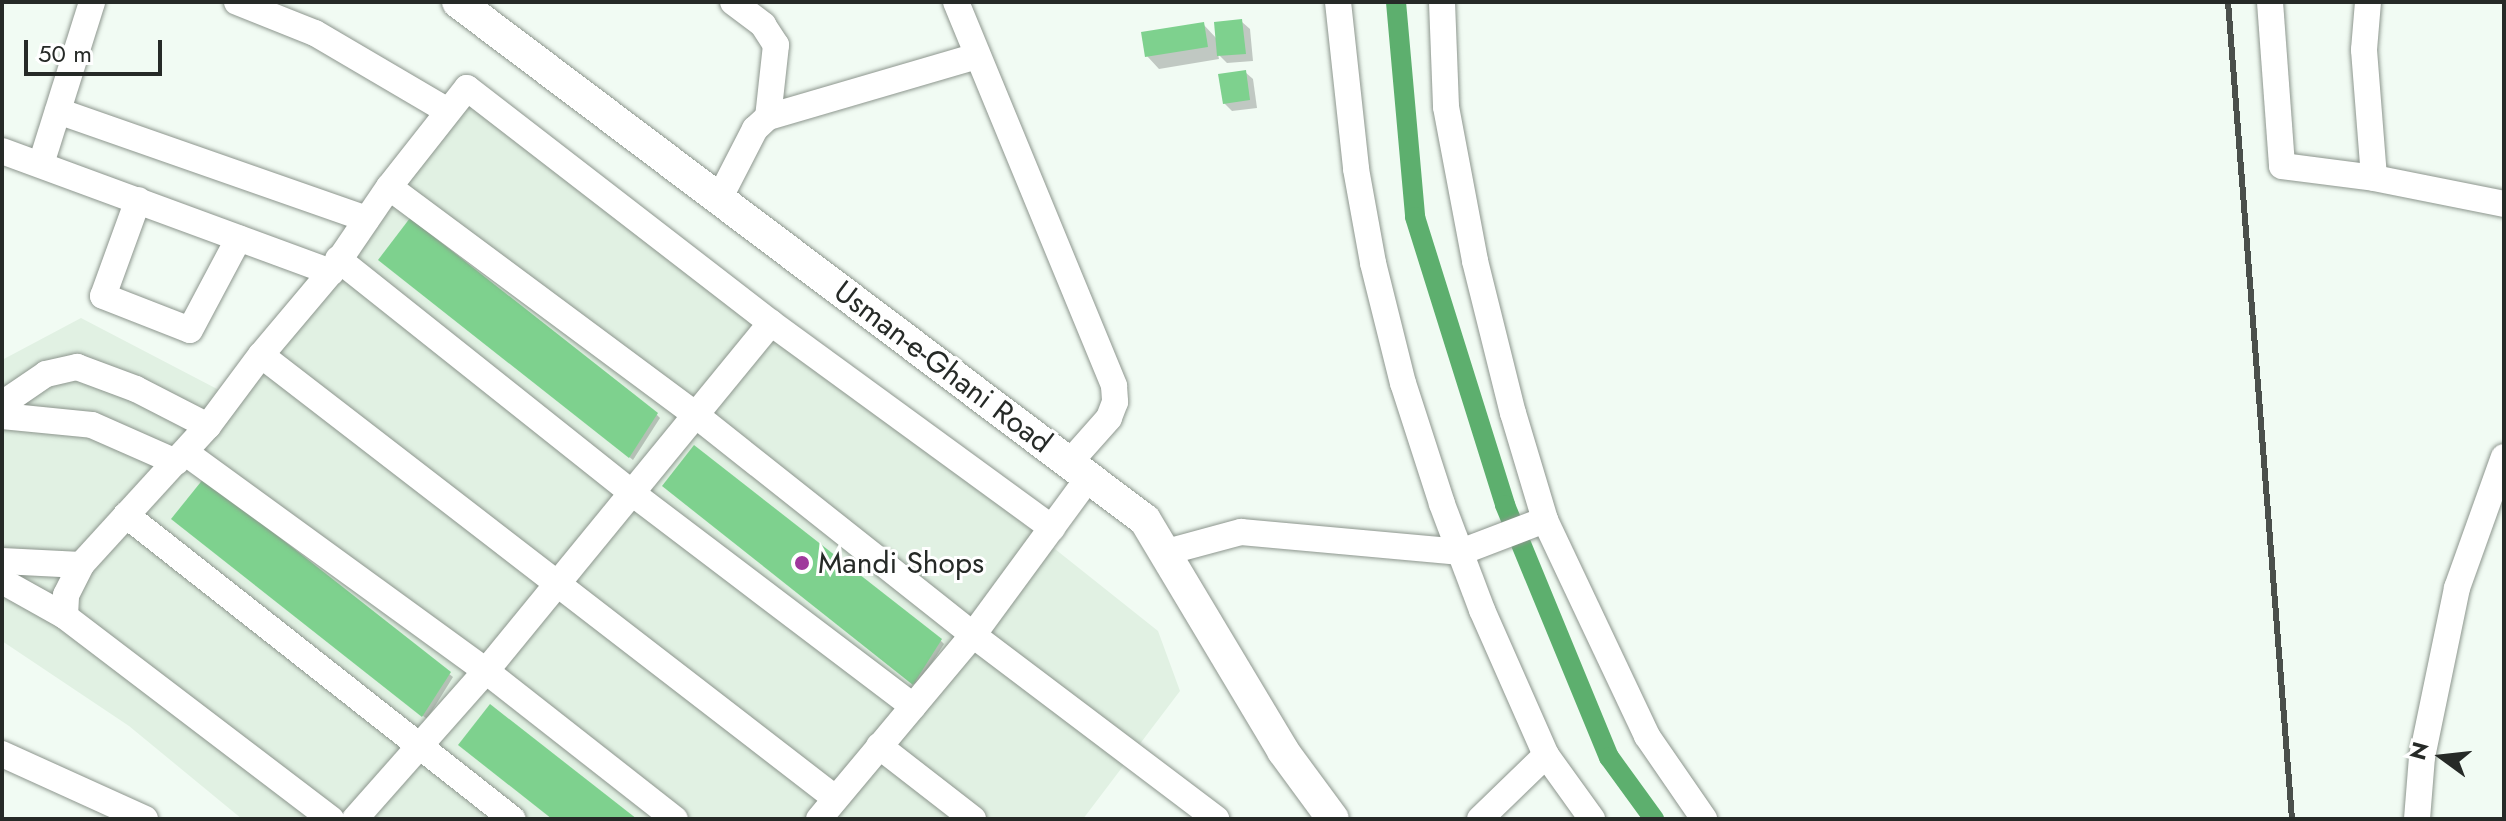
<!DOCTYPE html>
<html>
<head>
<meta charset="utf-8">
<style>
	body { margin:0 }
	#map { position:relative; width:2506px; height:821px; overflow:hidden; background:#f1fbf3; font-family:Jost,sans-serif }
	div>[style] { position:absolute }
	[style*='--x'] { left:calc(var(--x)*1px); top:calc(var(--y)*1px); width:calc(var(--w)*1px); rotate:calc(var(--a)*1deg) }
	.built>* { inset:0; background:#e1f1e3 }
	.shadow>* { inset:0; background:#0003 }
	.canal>* { height:20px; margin:-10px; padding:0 10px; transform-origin:10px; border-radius:10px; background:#5daf6e }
	.building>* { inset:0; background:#7ed18e }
	.roads { filter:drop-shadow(0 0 2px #8d968e) drop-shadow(0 0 2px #8d968e) }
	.minor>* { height:26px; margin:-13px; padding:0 13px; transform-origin:13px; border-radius:13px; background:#fff }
	.major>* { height:32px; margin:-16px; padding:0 16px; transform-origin:16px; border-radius:16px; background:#fff }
	.rail>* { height:6px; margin:-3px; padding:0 3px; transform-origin:3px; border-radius:3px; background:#4a4f4b }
	.dots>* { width:22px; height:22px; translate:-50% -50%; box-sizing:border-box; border:4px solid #fff; border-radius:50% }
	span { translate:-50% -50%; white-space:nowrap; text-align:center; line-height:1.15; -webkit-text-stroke:6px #fff; paint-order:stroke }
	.street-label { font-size:30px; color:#262a27 }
	.poi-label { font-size:30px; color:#262a27 }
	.left { translate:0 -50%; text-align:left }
	.frame { position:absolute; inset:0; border:4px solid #262a27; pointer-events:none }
	.north { position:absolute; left:2402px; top:717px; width:80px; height:80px; -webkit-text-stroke:6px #fff; paint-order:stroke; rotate:285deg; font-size:22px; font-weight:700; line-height:32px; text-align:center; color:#262a27 }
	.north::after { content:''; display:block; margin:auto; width:28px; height:36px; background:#262a27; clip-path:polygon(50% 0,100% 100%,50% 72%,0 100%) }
	.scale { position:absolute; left:24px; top:40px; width:138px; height:36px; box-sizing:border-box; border:4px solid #262a27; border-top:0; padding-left:10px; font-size:24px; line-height:28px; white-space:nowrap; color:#262a27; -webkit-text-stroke:6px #fff; paint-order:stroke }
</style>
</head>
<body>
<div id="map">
	<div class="built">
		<div style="clip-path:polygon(463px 78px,1158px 631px,1180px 691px,1083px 819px,242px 819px,129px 726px,2px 641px,2px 360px,81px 318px,219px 390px)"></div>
	</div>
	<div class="shadow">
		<div style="clip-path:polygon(1242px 22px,1250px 29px,1253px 61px,1227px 63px,1218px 54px,1219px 59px,1159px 69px,1147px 56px,1203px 24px,1217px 39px)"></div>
		<div style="clip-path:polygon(1245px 72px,1253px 79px,1257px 108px,1232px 111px,1224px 103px)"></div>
		<div style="clip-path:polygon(384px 263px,657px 415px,660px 418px,633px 460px)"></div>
		<div style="clip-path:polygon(204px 481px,453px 677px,427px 719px,177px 522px)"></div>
		<div style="clip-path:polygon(668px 489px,941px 641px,944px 644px,917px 686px)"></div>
	</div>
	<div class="canal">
		<div style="--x:1396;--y:2;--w:216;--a:84.9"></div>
		<div style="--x:1415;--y:217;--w:302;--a:72.6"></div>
		<div style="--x:1505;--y:505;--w:273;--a:67.6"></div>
		<div style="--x:1609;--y:757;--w:77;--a:54"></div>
	</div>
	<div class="building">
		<div style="clip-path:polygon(1242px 19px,1246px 54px,1217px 56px,1214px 22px)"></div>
		<div style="clip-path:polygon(1204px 22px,1208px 47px,1145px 57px,1141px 32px)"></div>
		<div style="clip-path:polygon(1246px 70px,1250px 100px,1223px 104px,1218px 74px)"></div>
		<div style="clip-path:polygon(410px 218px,658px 413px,629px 458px,378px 260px)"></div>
		<div style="clip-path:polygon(694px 445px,942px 639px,913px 685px,662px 486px)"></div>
		<div style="clip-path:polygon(204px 478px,451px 672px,422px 717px,171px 519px)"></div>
		<div style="clip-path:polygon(490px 704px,637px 819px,552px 819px,458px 745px)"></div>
	</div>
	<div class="roads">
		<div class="minor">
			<div style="--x:237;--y:2;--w:84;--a:21.7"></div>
			<div style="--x:315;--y:33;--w:154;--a:30.4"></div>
			<div style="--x:733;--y:2;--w:38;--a:37"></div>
			<div style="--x:763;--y:25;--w:24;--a:57"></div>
			<div style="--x:776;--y:45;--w:72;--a:96.3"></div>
			<div style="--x:956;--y:2;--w:415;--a:67.6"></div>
			<div style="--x:1114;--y:386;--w:16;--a:86"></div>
			<div style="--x:1115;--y:402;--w:17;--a:111"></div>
			<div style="--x:1109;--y:418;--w:59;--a:131.6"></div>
			<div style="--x:1338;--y:2;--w:168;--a:83.8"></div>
			<div style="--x:1356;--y:169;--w:96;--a:79.7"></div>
			<div style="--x:1373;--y:263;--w:124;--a:76"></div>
			<div style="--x:1403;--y:383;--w:127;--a:72.1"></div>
			<div style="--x:1442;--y:504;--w:113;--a:69.3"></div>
			<div style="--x:1482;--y:610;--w:158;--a:66.2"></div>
			<div style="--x:1546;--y:755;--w:79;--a:54.3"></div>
			<div style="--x:1442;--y:2;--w:105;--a:87.8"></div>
			<div style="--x:1446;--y:107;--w:157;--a:79.3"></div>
			<div style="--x:1475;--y:261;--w:157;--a:76"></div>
			<div style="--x:1513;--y:413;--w:112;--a:73.3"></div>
			<div style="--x:1545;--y:520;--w:239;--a:64.7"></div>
			<div style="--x:1647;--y:736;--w:101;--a:55.5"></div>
			<div style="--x:2270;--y:2;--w:164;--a:85.8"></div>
			<div style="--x:2282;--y:166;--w:93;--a:7.4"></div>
			<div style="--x:2374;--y:178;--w:133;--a:11.3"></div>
			<div style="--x:2368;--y:2;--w:48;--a:94.8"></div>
			<div style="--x:2364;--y:50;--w:128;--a:85.5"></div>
			<div style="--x:58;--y:111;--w:327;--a:19.3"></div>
			<div style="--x:2;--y:151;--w:351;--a:20.2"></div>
			<div style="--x:41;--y:164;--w:170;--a:-72.5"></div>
			<div style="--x:389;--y:187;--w:384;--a:36.6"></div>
			<div style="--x:697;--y:416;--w:352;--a:38.4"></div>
			<div style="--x:973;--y:635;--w:305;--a:37.1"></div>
			<div style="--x:719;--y:199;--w:79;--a:-62.8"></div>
			<div style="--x:755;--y:129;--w:18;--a:-43"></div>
			<div style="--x:768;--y:117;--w:218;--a:-16.3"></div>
			<div style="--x:138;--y:200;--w:102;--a:110"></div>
			<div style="--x:103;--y:296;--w:93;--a:21.3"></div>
			<div style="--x:190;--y:330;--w:104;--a:-62"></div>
			<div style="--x:338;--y:259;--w:376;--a:38.5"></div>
			<div style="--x:632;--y:493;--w:353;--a:37.2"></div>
			<div style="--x:261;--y:355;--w:725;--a:37.66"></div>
			<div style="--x:2;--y:404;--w:53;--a:-34.3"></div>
			<div style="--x:46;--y:374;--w:32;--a:-13"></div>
			<div style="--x:77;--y:367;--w:63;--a:20.4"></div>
			<div style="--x:136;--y:389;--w:81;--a:27.2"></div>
			<div style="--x:2;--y:416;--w:90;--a:5.7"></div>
			<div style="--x:92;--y:425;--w:92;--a:23.8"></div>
			<div style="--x:186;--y:453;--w:371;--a:36"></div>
			<div style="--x:486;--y:671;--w:240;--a:38.1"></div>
			<div style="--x:126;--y:515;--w:492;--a:38.2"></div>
			<div style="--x:1163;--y:553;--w:81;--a:-15.1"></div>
			<div style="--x:1241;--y:532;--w:221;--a:5.2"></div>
			<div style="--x:1461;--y:552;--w:90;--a:-20.9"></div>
			<div style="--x:2;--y:561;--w:79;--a:2.9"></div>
			<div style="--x:2;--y:581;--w:72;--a:29.1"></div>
			<div style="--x:879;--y:746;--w:119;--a:37.8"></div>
			<div style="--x:2;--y:754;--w:157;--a:24.4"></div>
			<div style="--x:331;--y:819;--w:335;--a:-142.7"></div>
			<div style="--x:65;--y:616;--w:21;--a:-87"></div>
			<div style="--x:66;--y:595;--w:34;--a:-63"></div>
			<div style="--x:81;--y:565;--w:188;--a:-47.6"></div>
			<div style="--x:208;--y:426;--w:89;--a:-53.3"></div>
			<div style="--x:261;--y:355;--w:109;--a:-49.9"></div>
			<div style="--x:331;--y:272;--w:103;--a:-55.7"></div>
			<div style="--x:389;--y:187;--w:126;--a:-51.8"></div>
			<div style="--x:467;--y:88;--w:384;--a:37.7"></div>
			<div style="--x:771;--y:323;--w:348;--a:36.1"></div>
			<div style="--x:355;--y:819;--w:198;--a:-48.5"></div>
			<div style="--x:486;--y:671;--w:450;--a:-50.7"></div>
			<div style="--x:819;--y:819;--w:240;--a:-50.1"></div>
			<div style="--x:973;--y:635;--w:196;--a:-53.7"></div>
			<div style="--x:1480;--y:819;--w:92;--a:-44.1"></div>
			<div style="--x:2417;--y:819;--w:62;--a:-85.4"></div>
			<div style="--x:2422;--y:757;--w:173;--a:-78.3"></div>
			<div style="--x:2457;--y:588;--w:139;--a:-70.3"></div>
		</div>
		<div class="major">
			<div style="--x:458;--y:2;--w:860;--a:37.02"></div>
			<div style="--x:1145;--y:520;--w:269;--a:59.1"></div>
			<div style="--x:1283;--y:751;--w:84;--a:53.7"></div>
		</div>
	</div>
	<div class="rail">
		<div style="--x:2228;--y:2;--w:820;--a:85.52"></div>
	</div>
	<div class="dots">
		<div style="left:802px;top:563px;background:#9f389c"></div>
	</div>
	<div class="street-label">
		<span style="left:943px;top:367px;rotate:37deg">Usman-e-Ghani Road</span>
	</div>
	<div class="poi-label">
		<span class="left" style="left:818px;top:563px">Mandi Shops</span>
	</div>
	<div class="frame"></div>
	<div class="north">N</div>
	<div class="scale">50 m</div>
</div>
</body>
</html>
